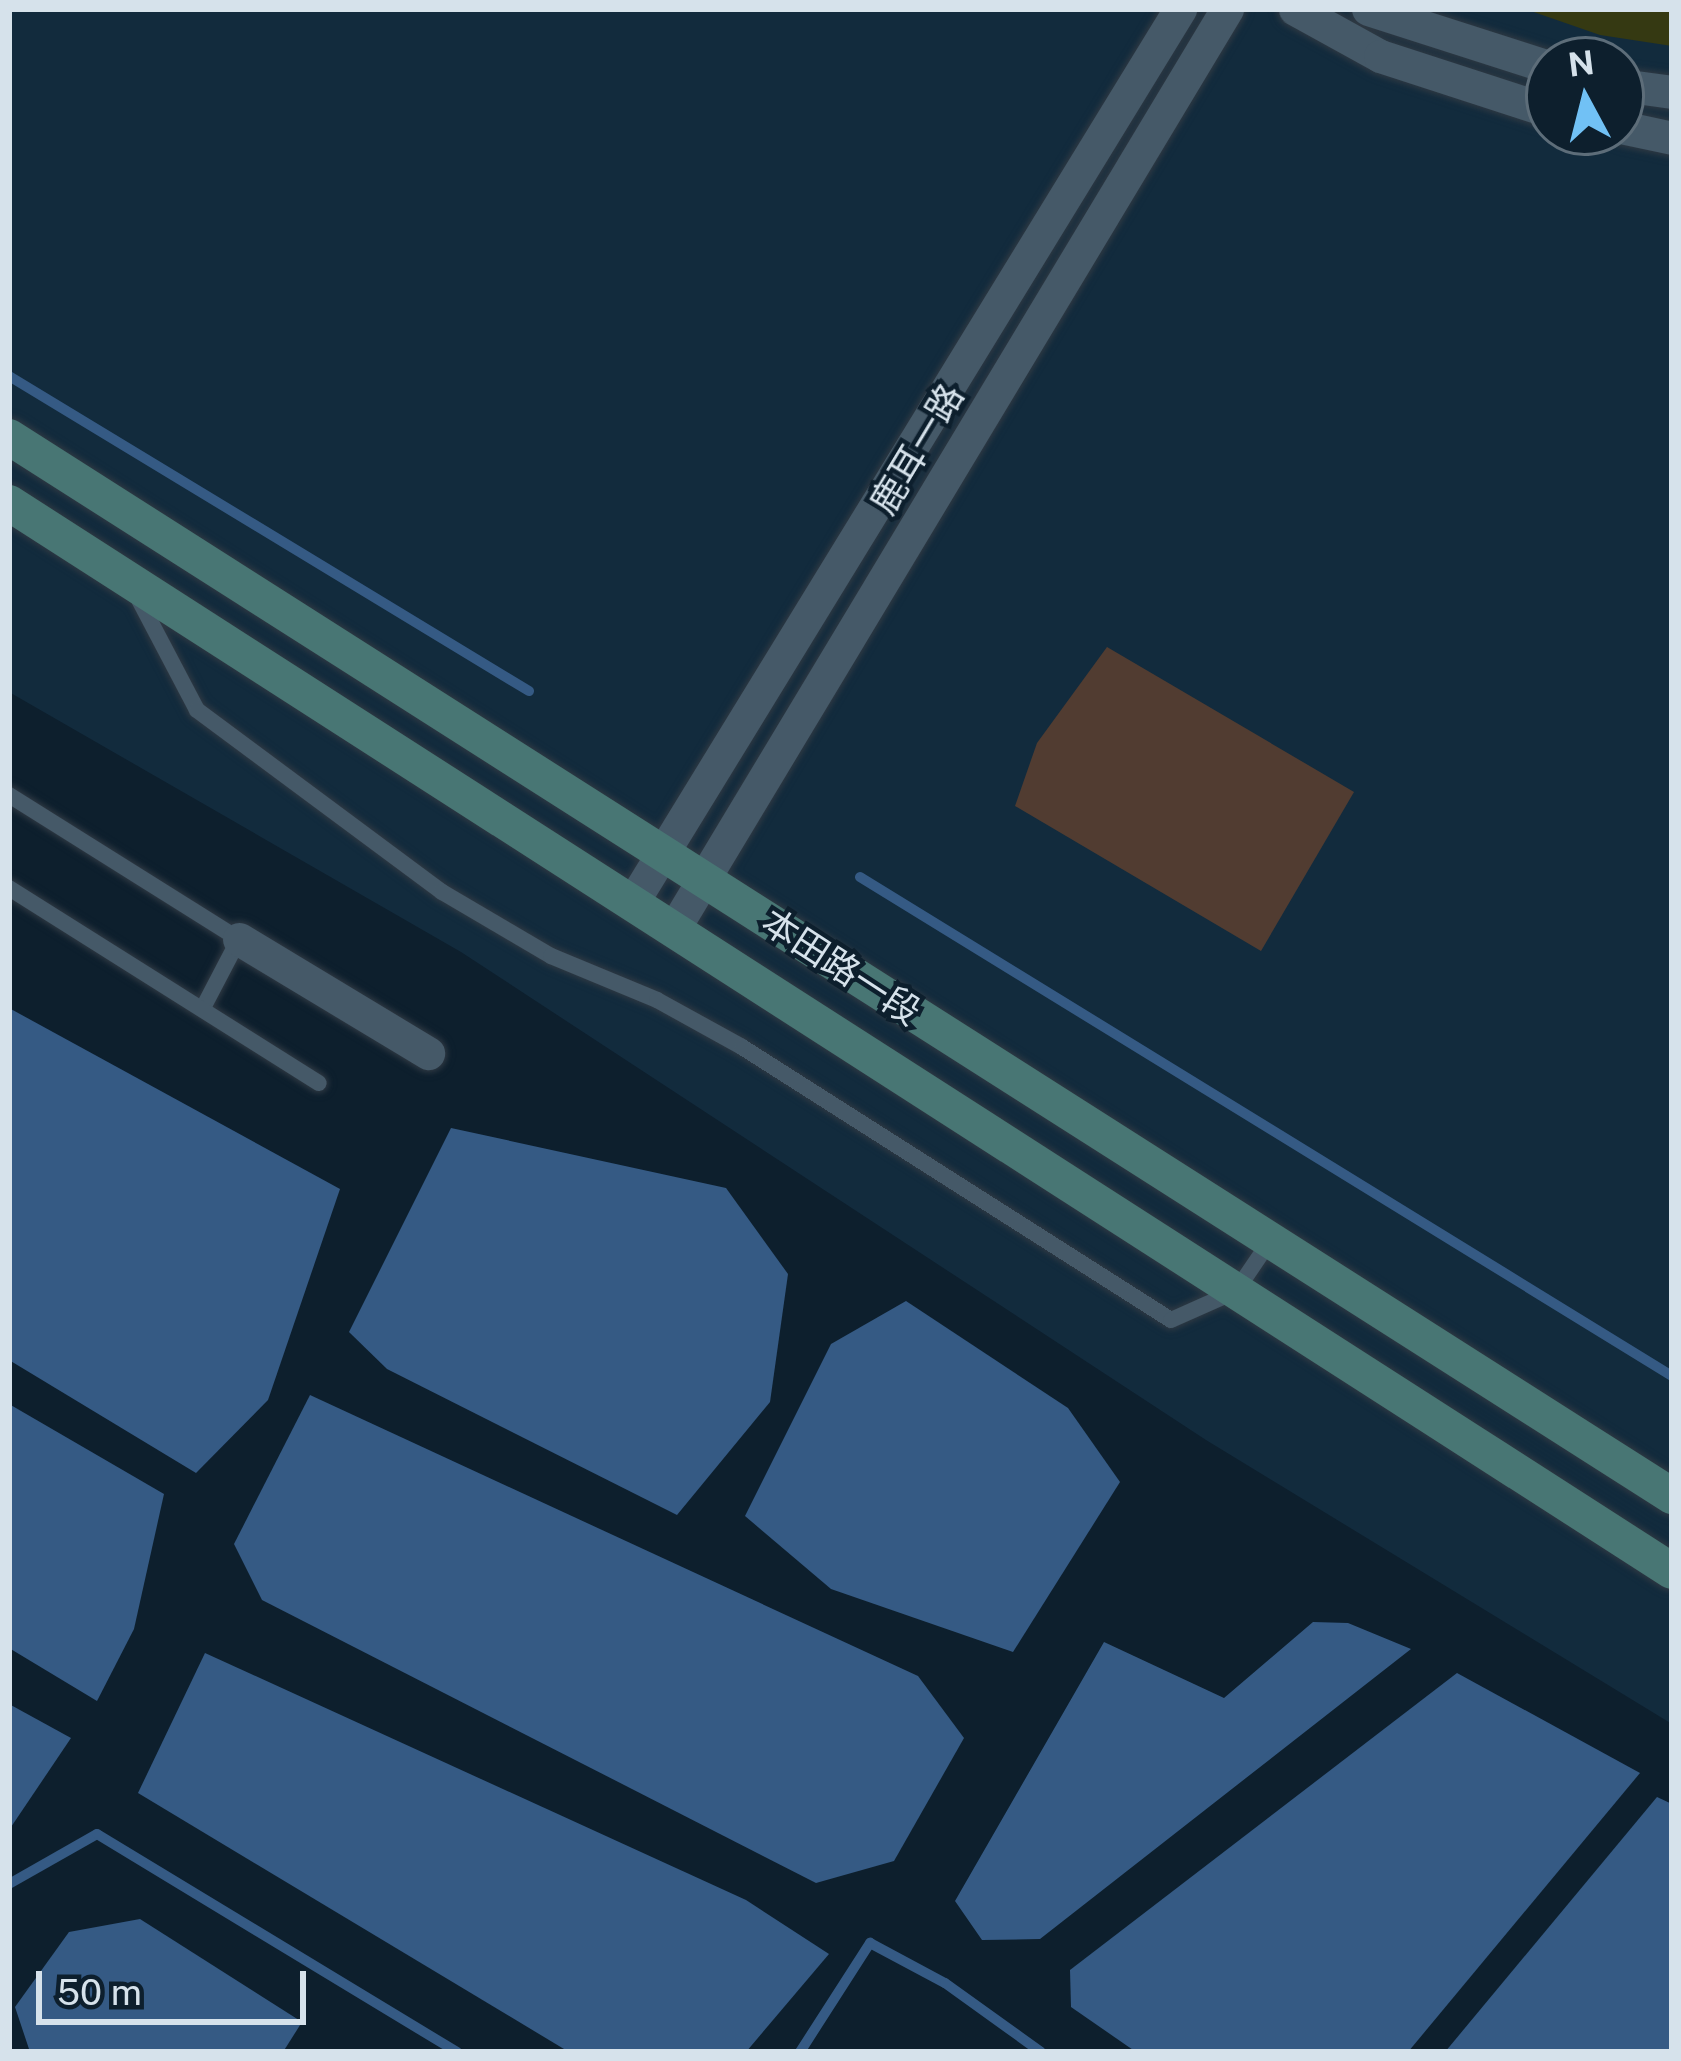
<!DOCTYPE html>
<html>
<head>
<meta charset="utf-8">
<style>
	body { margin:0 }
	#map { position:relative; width:1681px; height:2061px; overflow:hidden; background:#0d1f2d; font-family:"Public Sans","Noto Sans TC",sans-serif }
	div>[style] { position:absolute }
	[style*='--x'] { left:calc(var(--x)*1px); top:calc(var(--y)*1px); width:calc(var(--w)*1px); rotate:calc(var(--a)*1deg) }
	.built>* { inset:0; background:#122b3d }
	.green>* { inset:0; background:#353912 }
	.water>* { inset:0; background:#355a84 }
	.stream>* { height:10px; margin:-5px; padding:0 5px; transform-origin:5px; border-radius:5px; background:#355a84 }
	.building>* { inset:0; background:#513c31 }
	.roads { filter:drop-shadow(0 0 3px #2f3943) drop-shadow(0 0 3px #2f3943) }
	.lane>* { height:16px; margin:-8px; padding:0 8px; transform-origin:8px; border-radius:8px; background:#455968 }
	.street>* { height:33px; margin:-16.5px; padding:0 16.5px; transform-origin:16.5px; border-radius:16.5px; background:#455968 }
	.secondary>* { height:36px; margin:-18px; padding:0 18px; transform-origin:18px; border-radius:18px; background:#487674 }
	span { translate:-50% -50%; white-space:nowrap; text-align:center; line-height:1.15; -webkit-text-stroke:9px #0d1f2d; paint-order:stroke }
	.street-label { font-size:36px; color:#d6e2eb }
	.frame { position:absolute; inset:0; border:12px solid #d6e2eb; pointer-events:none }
	.north { position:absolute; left:1525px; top:36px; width:120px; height:120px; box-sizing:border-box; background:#0d1f2d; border:3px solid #5d6d79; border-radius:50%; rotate:353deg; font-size:33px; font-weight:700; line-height:48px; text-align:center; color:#d6e2eb }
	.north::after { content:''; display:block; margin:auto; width:42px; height:54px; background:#71c1f5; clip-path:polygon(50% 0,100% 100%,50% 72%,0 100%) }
	.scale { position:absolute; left:36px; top:1971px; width:270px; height:54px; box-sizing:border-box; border:6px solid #d6e2eb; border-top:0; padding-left:15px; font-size:36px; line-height:42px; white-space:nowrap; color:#d6e2eb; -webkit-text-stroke:9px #0d1f2d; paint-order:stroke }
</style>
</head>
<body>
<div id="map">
	<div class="built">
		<div style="clip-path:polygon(evenodd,9px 9px,1672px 9px,1672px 1724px,1206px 1440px,461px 952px,9px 692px,9px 9px,1549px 60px,1621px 60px,1621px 132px,1549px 132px,1549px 60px)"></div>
	</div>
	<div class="green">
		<div style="clip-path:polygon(1525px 9px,1672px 9px,1672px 46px,1600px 35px)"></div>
	</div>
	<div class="water">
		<div style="clip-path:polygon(9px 1008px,340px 1189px,268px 1400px,196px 1473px,9px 1360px)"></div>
		<div style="clip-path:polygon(451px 1128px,726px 1188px,788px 1274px,770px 1402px,677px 1515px,387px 1369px,349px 1332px)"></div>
		<div style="clip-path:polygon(906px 1301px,1068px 1408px,1120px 1482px,1013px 1652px,831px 1589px,745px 1516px,831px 1344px)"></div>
		<div style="clip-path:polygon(310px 1395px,918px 1676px,964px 1738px,894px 1861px,816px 1883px,262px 1600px,234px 1544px)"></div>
		<div style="clip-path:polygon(9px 1404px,164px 1494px,134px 1629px,97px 1701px,9px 1648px)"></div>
		<div style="clip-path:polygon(1313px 1622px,1348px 1623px,1411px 1649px,1040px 1939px,982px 1940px,955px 1901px,1104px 1642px,1224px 1698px)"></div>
		<div style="clip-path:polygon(205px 1653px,746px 1900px,829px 1954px,746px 2052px,569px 2052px,138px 1793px)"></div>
		<div style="clip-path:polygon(1457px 1673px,1640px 1773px,1408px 2052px,1136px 2052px,1071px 2007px,1070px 1970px)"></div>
		<div style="clip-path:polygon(9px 1704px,71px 1738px,9px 1830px)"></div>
		<div style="clip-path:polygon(1657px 1797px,1672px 1804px,1672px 2052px,1445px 2052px)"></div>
		<div style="clip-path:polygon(140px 1919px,302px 2022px,283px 2052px,30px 2052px,15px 2007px,69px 1932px)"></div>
	</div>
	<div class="stream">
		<div style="--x:9;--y:376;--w:608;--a:31.21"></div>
		<div style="--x:860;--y:877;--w:953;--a:31.57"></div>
		<div style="--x:9;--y:1884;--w:101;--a:-29.6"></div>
		<div style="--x:97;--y:1834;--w:421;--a:31.2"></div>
		<div style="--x:800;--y:2052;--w:130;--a:-57.3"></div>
		<div style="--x:870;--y:1943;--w:85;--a:28.1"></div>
		<div style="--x:945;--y:1983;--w:118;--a:35.7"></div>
	</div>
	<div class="building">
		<div style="clip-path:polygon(1107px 647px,1354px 792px,1261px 951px,1015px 806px,1037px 743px)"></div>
	</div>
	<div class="roads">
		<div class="lane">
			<div style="--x:135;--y:592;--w:133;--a:62.3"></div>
			<div style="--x:197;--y:710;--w:305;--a:36.6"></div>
			<div style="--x:442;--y:892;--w:126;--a:30.4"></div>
			<div style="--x:551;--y:956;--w:115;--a:22.5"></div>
			<div style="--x:657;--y:1000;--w:97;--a:28.9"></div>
			<div style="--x:742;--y:1047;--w:508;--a:32.47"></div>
			<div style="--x:1171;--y:1320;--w:71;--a:-24"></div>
			<div style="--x:1236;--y:1291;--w:60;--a:-55.8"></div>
			<div style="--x:9;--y:795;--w:271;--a:32.1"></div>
			<div style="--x:239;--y:939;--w:76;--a:117.6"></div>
			<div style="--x:9;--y:888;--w:366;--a:32.2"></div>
		</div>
		<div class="street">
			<div style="--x:1295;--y:9;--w:97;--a:28.9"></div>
			<div style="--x:1380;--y:56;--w:178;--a:18"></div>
			<div style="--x:1368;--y:9;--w:190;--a:17.8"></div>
			<div style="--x:1621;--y:85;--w:51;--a:7.8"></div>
			<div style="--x:1621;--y:127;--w:52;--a:12.2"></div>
			<div style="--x:632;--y:903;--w:1049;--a:-58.49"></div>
			<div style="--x:673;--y:930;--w:1075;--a:-58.97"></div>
			<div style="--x:239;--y:939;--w:221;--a:31.1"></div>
		</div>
		<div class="secondary">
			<div style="--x:9;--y:437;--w:1972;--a:32.49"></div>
			<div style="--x:9;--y:503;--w:1976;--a:32.71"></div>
		</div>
	</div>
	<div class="street-label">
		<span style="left:917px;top:449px;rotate:-59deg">鹿耳一路</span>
		<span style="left:841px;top:967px;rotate:33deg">本田路一段</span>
	</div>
	<div class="frame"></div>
	<div class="north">N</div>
	<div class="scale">50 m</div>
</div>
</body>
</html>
